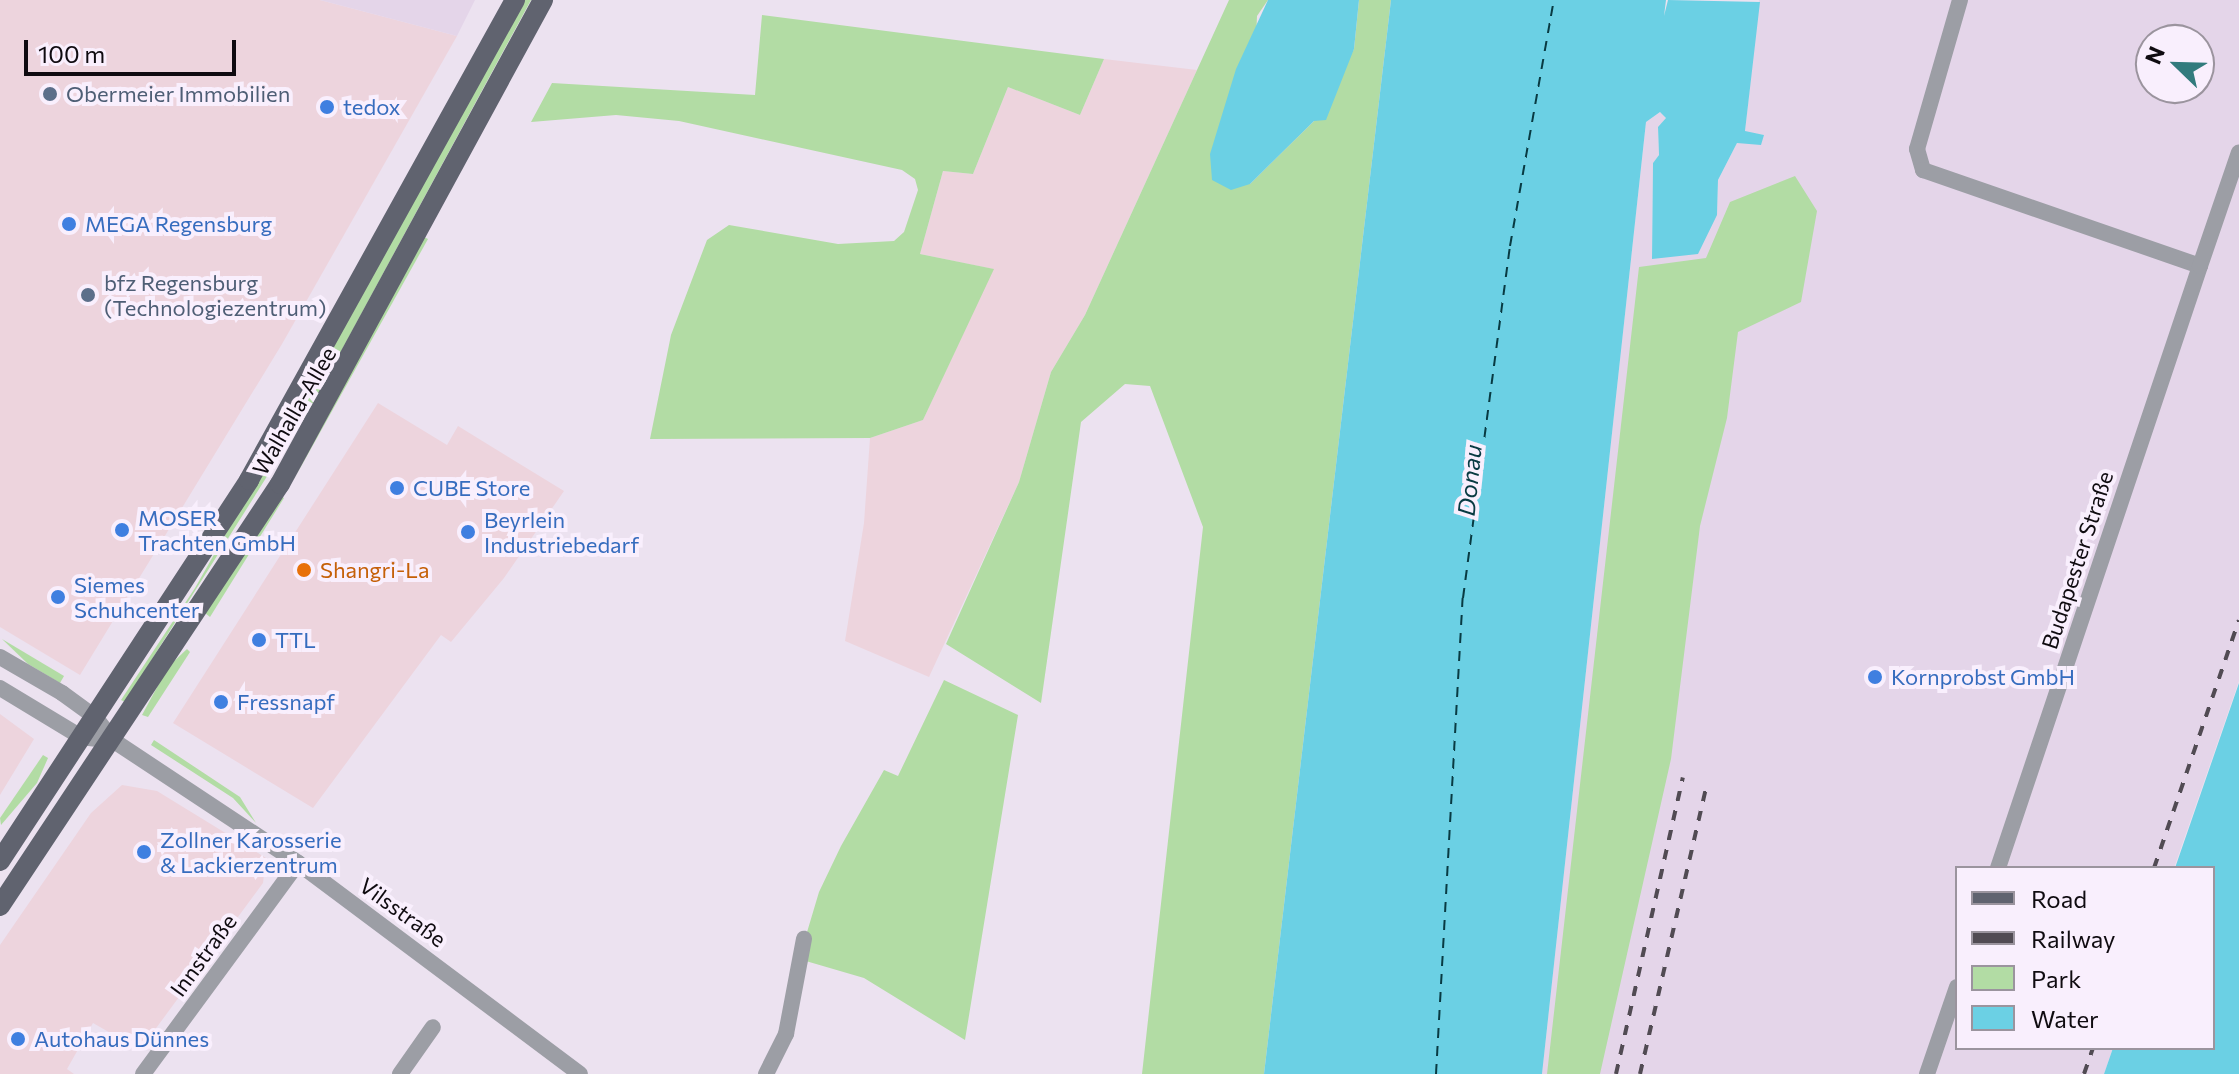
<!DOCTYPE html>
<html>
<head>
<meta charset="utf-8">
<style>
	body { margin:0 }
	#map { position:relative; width:2239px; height:1074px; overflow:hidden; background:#ece2f0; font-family:Commissioner,sans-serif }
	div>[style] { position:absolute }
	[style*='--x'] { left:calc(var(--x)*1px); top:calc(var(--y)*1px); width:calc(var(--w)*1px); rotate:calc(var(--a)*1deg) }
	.commercial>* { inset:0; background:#edd4dd }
	.built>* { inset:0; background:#e4d5e9 }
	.green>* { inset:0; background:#b2dca4 }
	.water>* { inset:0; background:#6bd0e4 }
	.ferry>* { height:2px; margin-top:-1px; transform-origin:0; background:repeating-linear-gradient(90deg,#083a42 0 10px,transparent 0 18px) }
	.minor>* { height:16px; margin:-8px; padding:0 8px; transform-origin:8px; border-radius:8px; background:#9c9ea5 }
	.major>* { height:20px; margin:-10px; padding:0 10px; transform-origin:10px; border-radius:10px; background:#60636f }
	.rail>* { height:4px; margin-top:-2px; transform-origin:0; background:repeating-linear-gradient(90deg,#514b53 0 10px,transparent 0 20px) }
	.dots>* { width:22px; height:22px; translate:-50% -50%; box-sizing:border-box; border:4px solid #f9effd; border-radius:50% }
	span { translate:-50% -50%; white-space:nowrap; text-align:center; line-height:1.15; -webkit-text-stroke:8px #f9effd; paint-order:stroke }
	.service-label { font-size:22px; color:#4e5e75 }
	.left { translate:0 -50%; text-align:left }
	.shop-label { font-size:22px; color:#366cbe }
	.street-label { font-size:22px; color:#0f0b10 }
	.food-label { font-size:22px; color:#c56008 }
	.water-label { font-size:24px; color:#083a42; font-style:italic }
	.legend { position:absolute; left:1955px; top:866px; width:260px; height:184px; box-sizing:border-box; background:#f9effd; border:2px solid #9b949e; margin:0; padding:10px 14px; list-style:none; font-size:24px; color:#0f0b10 }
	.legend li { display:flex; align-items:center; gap:16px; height:40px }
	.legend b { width:40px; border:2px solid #9b949e }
	.north { position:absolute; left:2135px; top:24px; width:80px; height:80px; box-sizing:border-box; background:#f9effd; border:2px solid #9b949e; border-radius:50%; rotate:293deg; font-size:22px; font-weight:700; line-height:32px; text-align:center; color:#0f0b10 }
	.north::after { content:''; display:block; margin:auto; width:28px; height:36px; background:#327b7d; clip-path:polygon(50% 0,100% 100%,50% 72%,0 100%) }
	.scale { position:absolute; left:24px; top:40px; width:212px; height:36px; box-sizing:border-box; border:4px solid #0f0b10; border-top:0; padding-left:10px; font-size:24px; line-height:28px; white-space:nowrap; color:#0f0b10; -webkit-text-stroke:6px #f9effd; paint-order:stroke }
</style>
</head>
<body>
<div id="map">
	<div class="commercial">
		<div style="clip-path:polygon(0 0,320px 0,457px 36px,282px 344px,80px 675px,0 627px)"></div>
		<div style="clip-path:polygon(1104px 59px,1197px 70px,1085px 315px,1051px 372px,1019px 482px,929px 677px,845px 641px,864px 523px,870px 438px,923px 420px,993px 269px,920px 254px,943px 171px,973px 174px,1008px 87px,1080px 115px)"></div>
		<div style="clip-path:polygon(378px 403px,447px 445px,458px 426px,564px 491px,504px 578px,451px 642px,441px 635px,313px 808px,173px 723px)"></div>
		<div style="clip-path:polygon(0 714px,34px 739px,0 795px)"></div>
		<div style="clip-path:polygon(122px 785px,157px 791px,266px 858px,263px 883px,140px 1050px,93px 1023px,67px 1069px,74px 1074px,0 1074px,0 945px,91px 813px)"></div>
	</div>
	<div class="built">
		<div style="clip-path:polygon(320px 0,475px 0,457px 36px)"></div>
		<div style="clip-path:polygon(evenodd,1759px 0,2239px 0,2239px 681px,2174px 868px,1957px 868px,1957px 1048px,2113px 1048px,2104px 1074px,1542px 1074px,1646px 122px,1660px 112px,1666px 118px,1658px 128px,1659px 155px,1653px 163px,1652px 259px,1705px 236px,1717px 214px,1718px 180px,1737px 143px,1764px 135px,1745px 132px,1759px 0,2151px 40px,2199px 40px,2199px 88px,2151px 88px,2151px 40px)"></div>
	</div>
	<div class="green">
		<div style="clip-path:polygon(521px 0,531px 0,312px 405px,125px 702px,121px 700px,195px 588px,328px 354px)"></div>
		<div style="clip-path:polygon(1229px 0,1268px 0,1257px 16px,1250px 184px,1314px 121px,1354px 49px,1359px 0,1391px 0,1264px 1074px,1142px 1074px,1203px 527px,1150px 386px,1125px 384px,1081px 422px,1041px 703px,946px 644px,1019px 482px,1051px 372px,1085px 315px)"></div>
		<div style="clip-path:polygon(762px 15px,1104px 59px,1080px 115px,1008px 87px,973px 174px,943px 171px,920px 254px,994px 269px,923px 420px,870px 438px,650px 439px,671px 335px,707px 240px,729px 225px,838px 244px,894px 241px,904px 232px,918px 190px,915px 179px,902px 170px,679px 121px,616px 115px,531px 122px,552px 83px,755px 95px)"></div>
		<div style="clip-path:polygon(1795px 176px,1817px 211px,1801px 302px,1738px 332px,1727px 418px,1700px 526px,1671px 759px,1600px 1074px,1547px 1074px,1639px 267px,1706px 258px,1730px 202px)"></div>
		<div style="clip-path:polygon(422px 236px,428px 239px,293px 481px)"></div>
		<div style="clip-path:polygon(279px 495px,284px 498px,210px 617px,205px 613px)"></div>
		<div style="clip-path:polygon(2px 639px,64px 676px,60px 683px,28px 664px)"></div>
		<div style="clip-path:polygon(187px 649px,190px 652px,148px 717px,142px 715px,168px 667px)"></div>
		<div style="clip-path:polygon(944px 680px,1018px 715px,965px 1040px,864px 978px,799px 959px,819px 892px,841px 846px,884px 770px,898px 776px)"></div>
		<div style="clip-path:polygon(154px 740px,240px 797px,256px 823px,233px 798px,151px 745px)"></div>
		<div style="clip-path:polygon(43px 755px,48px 758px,37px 783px,1px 825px,0 818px)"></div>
	</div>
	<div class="water">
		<div style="clip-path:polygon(1268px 0,1359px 0,1354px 49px,1326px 120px,1314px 121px,1250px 184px,1231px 190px,1212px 180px,1210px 154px,1236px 69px)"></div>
		<div style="clip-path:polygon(1391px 0,1666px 0,1664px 16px,1668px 0,1760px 2px,1745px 131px,1764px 135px,1761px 145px,1737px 143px,1718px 180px,1717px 215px,1698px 254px,1652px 259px,1653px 163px,1659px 155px,1658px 127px,1666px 118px,1660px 112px,1646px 122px,1542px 1074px,1264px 1074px)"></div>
		<div style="clip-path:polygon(2239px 683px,2239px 1074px,2104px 1074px,2113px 1048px,2213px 1048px,2213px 868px,2175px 868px)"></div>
	</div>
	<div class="ferry">
		<div style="--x:1436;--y:1074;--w:477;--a:-86.8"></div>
		<div style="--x:1463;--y:598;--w:355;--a:-82.4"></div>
		<div style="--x:1510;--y:246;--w:250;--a:-79.9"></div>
	</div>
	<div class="minor">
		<div style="--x:1960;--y:0;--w:155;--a:106.1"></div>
		<div style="--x:1917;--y:149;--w:22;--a:74"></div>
		<div style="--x:1923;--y:170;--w:293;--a:19.1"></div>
		<div style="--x:2200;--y:266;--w:635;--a:108.55"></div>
		<div style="--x:2200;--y:266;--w:120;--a:-71.1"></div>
		<div style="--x:0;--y:657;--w:72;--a:30.1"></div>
		<div style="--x:62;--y:693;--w:41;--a:36"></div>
		<div style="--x:95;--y:717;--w:31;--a:52"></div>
		<div style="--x:114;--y:741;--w:221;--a:33.5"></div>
		<div style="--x:298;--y:863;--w:352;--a:36.8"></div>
		<div style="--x:0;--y:688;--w:95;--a:31.2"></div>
		<div style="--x:81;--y:737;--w:33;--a:7"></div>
		<div style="--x:143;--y:1074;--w:262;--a:-53.7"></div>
		<div style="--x:400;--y:1074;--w:57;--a:-54.9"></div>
		<div style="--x:766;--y:1074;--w:45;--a:-63.4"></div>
		<div style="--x:786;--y:1034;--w:97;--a:-79.3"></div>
		<div style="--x:1927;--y:1074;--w:92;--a:-71"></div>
	</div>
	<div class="major">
		<div style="--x:0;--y:861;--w:455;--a:-56.8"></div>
		<div style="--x:249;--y:480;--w:549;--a:-61.01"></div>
		<div style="--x:0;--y:906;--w:506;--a:-56.44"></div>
		<div style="--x:280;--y:484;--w:551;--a:-61.48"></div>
	</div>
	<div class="rail">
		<div style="--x:2154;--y:868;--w:262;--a:-71.1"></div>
		<div style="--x:1616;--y:1074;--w:304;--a:-77.3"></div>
		<div style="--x:1640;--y:1074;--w:299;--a:-77"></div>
		<div style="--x:2084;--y:1074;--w:28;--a:-71"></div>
	</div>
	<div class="dots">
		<div style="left:50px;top:94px;background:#5c6f8a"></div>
		<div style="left:327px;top:107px;background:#3f7fe0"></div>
		<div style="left:69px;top:224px;background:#3f7fe0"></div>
		<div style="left:88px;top:295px;background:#5c6f8a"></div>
		<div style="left:397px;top:488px;background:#3f7fe0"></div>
		<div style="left:122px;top:530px;background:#3f7fe0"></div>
		<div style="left:468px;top:532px;background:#3f7fe0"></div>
		<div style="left:304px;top:570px;background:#e8710a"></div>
		<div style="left:58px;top:597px;background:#3f7fe0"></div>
		<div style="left:259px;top:640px;background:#3f7fe0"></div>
		<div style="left:1875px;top:677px;background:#3f7fe0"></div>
		<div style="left:221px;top:702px;background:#3f7fe0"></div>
		<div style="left:144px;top:852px;background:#3f7fe0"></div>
		<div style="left:18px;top:1039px;background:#3f7fe0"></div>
	</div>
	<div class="service-label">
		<span class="left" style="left:66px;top:94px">Obermeier Immobilien</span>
		<span class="left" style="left:104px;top:295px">bfz Regensburg<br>(Technologiezentrum)</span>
	</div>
	<div class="shop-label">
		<span class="left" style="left:343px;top:107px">tedox</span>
		<span class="left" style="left:85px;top:224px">MEGA Regensburg</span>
		<span class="left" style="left:413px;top:488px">CUBE Store</span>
		<span class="left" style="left:138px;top:530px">MOSER<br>Trachten GmbH</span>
		<span class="left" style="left:484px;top:532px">Beyrlein<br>Industriebedarf</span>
		<span class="left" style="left:74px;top:597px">Siemes<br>Schuhcenter</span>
		<span class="left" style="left:275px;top:640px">TTL</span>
		<span class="left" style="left:1891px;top:677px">Kornprobst GmbH</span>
		<span class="left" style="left:237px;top:702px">Fressnapf</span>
		<span class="left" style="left:160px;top:852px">Zollner Karosserie<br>&amp; Lackierzentrum</span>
		<span class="left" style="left:34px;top:1039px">Autohaus Dünnes</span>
	</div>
	<div class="street-label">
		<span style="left:294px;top:411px;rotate:-60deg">Walhalla-Allee</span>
		<span style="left:2077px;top:560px;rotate:-72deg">Budapester Straße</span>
		<span style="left:403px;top:912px;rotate:36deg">Vilsstraße</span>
		<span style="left:203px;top:955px;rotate:-54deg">Innstraße</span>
	</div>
	<div class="food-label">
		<span class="left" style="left:320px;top:570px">Shangri-La</span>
	</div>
	<div class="water-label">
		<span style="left:1469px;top:480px;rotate:-84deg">Donau</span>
	</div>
	<ul class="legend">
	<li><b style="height:10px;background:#60636f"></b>Road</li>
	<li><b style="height:10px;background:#514b53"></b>Railway</li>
	<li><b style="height:22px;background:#b2dca4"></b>Park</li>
	<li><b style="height:22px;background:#6bd0e4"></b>Water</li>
	</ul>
	<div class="north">N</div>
	<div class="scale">100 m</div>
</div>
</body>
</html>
